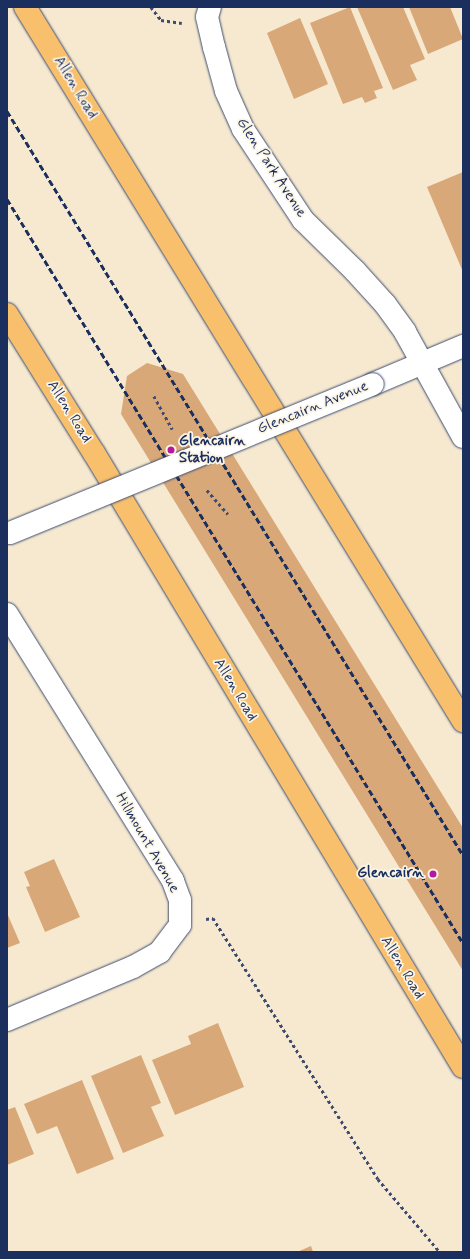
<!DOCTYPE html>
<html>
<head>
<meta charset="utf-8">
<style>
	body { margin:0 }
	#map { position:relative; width:470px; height:1259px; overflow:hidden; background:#f6e9d0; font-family:Mynerve,sans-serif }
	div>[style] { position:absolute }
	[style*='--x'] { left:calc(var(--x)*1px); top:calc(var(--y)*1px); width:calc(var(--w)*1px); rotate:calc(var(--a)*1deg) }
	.building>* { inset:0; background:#d8a879 }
	.path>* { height:2.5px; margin-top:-1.25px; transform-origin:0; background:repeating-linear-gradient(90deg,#3c4b6f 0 3px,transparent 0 6px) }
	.roads { filter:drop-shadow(0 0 1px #3c4b6f) drop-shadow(0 0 1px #3c4b6f) }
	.minor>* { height:22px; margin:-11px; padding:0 11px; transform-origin:11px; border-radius:11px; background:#fff }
	.highway>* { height:22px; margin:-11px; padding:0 11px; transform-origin:11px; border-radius:11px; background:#f8bf6c }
	.rail>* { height:3px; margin-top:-1.5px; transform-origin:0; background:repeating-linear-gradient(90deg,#1b2f5e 0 6px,transparent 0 9px) }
	.bridges { filter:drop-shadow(0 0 1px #3c4b6f) drop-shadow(0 0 1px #3c4b6f) }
	.minor-bridge>* { height:22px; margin:-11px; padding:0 11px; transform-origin:11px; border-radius:11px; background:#fff }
	.dots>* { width:11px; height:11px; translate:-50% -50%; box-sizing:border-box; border:2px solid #fcf5e5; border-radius:50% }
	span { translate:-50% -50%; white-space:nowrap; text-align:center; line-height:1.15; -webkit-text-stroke:3.5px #fcf5e5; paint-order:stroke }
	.street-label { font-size:15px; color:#1b2f5e }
	.poi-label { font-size:15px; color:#1b2f5e; font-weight:700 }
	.left { translate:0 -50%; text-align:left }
	.right { translate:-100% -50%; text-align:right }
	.frame { position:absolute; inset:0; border:8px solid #1b2f5e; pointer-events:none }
</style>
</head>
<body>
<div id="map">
	<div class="building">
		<div style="clip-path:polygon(350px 7px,383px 88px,374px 91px,377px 98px,365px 103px,362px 97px,343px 104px,310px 23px)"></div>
		<div style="clip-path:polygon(357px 7px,403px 7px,425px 59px,410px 65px,417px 80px,393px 90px)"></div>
		<div style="clip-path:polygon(409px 7px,450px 7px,463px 39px,428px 54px)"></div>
		<div style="clip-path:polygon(300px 18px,328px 84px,294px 99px,267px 33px)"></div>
		<div style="clip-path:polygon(463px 172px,463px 272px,427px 187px)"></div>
		<div style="clip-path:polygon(147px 363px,183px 374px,463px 828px,463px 971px,121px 414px,127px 376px)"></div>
		<div style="clip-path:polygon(54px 859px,80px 917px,45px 932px,26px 887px,30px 886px,24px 872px)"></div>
		<div style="clip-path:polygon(7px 913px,20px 943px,7px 948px)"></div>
		<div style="clip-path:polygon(218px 1023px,244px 1087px,175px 1115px,152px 1060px,191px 1044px,188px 1036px)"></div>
		<div style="clip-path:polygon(141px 1055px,161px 1103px,151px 1107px,164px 1136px,123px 1153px,91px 1076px)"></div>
		<div style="clip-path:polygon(82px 1080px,114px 1159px,77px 1174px,57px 1126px,37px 1134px,24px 1104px)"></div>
		<div style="clip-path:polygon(15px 1107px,34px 1154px,7px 1165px,7px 1110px)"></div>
		<div style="clip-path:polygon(311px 1246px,313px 1252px,297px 1252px)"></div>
	</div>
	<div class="path">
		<div style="--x:151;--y:7;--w:16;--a:52"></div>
		<div style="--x:161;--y:20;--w:21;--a:8"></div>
		<div style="--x:154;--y:396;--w:38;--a:61"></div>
		<div style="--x:207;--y:490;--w:32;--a:49"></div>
		<div style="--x:206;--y:919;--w:7;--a:-8"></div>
		<div style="--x:213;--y:918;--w:309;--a:57.7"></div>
		<div style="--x:378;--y:1179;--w:96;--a:49.7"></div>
	</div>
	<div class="roads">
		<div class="minor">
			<div style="--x:210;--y:7;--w:10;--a:107"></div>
			<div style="--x:207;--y:17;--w:31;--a:77"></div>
			<div style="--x:214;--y:47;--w:46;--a:74.7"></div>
			<div style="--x:226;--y:91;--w:42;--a:65.9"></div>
			<div style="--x:243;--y:129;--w:109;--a:56.6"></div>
			<div style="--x:303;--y:220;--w:73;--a:44.4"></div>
			<div style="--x:355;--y:271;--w:45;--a:47.7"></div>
			<div style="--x:385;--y:304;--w:34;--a:54"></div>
			<div style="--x:405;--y:332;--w:120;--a:61.1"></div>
			<div style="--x:373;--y:384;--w:98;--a:-22.9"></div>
			<div style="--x:7;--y:614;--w:314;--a:58.1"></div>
			<div style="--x:173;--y:881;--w:20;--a:70"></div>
			<div style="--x:180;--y:900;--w:25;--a:90"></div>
			<div style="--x:180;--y:925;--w:34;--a:127"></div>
			<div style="--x:160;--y:952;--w:31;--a:151"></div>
			<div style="--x:133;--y:967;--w:137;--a:157.2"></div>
		</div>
		<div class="highway">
			<div style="--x:25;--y:7;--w:838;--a:58.47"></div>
			<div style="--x:7;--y:314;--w:164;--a:58"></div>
			<div style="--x:94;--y:453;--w:716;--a:59"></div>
		</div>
	</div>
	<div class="rail">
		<div style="--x:7;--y:111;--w:873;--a:58.5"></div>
		<div style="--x:7;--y:199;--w:873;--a:58.5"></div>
	</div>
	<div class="bridges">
		<div class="minor-bridge">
			<div style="--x:10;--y:533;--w:392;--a:-22.3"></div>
		</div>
	</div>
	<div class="dots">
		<div style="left:171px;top:450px;background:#b5179e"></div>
		<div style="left:433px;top:874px;background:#b5179e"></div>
	</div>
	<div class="street-label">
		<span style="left:75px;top:88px;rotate:59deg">Allen Road</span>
		<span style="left:271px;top:168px;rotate:57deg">Glen Park Avenue</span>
		<span style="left:313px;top:408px;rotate:-22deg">Glencairn Avenue</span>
		<span style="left:69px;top:412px;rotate:58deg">Allen Road</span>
		<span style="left:235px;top:690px;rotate:59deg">Allen Road</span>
		<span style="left:147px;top:843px;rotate:60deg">Hillmount Avenue</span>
		<span style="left:402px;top:968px;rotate:59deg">Allen Road</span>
	</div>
	<div class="poi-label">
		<span class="left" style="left:179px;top:450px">Glencairn<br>Station</span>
		<span class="right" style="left:424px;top:874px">Glencairn</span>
	</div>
	<div class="frame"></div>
</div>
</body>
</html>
